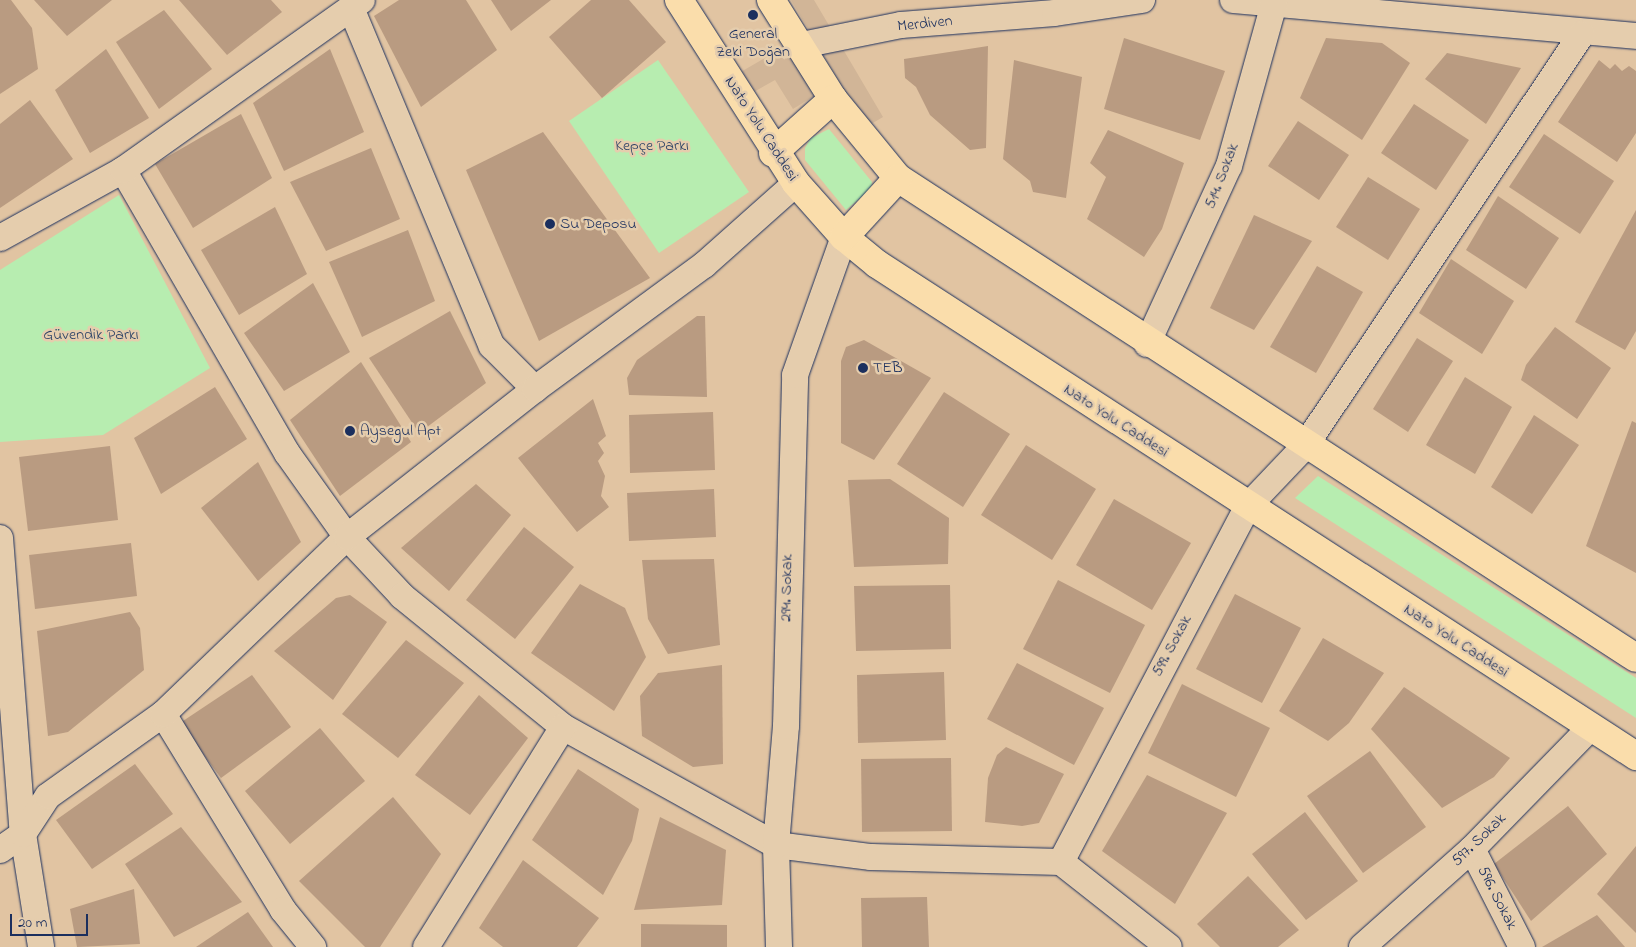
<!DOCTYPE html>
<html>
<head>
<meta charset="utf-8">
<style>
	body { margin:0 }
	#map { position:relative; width:1636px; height:947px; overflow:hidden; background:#e1c4a2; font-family:"Indie Flower",sans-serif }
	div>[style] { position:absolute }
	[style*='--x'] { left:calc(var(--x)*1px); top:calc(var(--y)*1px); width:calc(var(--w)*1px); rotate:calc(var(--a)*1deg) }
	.built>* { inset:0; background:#d1b597 }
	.green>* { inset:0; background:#b7edb0 }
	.building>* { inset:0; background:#b99b81 }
	.roads { filter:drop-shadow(0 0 1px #1b2f5e) drop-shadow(0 0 1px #1b2f5e) }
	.minor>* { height:26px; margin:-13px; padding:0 13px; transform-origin:13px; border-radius:13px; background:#e5cdad }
	.major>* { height:28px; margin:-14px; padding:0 14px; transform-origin:14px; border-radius:14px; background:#faddab }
	.dots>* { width:14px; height:14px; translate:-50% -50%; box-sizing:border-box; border:2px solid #e5cdad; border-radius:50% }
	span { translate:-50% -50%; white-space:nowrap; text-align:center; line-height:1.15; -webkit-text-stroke:5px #e5cdad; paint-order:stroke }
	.street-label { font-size:16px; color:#1b2f5e }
	.poi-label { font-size:16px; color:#1b2f5e }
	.left { translate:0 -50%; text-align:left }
	.park-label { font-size:16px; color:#2b4266 }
	.scale { position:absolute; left:10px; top:914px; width:78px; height:22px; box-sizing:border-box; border:2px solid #1b2f5e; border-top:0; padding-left:6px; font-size:15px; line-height:18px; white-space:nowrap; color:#1b2f5e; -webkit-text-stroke:4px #e5cdad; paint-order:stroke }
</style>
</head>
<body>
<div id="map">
	<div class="built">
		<div style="clip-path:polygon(791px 0,814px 0,883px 117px,866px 127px,822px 53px,797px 67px,814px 96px,793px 109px,775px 80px,750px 94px,739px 73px,810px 32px)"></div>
	</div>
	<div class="green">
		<div style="clip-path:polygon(658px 60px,749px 192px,659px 253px,569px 121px)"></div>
		<div style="clip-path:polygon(829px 129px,872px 182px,871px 189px,846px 210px,805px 160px,805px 148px,811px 138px)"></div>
		<div style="clip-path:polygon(119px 195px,210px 368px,103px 435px,0 442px,0 270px)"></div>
		<div style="clip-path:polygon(1318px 476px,1636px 678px,1636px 718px,1295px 498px)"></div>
	</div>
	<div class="building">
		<div style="clip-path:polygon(0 0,11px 0,32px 28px,38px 69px,0 94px)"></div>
		<div style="clip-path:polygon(34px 0,112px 0,67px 36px)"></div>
		<div style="clip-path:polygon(179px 0,271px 0,282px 12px,227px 55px)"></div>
		<div style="clip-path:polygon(399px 0,466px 0,497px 50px,421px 107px,374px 16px)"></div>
		<div style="clip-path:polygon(491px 0,551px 0,511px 31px)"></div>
		<div style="clip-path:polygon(591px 0,629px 0,666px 42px,602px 98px,549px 37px)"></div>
		<div style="clip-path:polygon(164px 10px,212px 69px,159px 109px,116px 42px)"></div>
		<div style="clip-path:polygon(1124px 38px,1225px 71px,1200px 140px,1104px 109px)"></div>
		<div style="clip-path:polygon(1326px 38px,1382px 43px,1410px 63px,1362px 140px,1300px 98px)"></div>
		<div style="clip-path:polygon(988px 46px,986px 148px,970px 150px,930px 115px,916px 87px,905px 78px,904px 59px)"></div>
		<div style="clip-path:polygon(106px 49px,149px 118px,90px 153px,55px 90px)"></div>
		<div style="clip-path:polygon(330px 49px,364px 132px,284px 171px,253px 103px)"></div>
		<div style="clip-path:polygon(1447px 53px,1521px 68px,1486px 124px,1425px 79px)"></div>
		<div style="clip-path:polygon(1014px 60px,1082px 77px,1066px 198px,1033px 192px,1030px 181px,1003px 159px)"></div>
		<div style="clip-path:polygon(1599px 60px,1610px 69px,1615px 64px,1622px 71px,1629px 66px,1636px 71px,1636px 133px,1617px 162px,1558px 122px)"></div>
		<div style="clip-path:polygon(30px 100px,73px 159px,0 208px,0 124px)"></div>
		<div style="clip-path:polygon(1414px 104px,1469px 140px,1436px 190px,1381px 153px)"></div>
		<div style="clip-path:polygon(241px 114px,272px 178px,193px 228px,155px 164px)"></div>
		<div style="clip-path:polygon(1298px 121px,1349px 155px,1319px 200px,1268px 166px)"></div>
		<div style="clip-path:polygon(1108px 130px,1184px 163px,1162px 229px,1144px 257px,1087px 219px,1106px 177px,1090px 163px)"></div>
		<div style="clip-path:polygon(543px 132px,650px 278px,539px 341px,466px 170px)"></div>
		<div style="clip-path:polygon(1544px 134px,1614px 181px,1580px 234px,1509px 187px)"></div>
		<div style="clip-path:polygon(371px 148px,400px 219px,326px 251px,290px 182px)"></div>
		<div style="clip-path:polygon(1368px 177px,1420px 209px,1388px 260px,1336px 227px)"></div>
		<div style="clip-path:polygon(1498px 196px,1559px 238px,1526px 289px,1466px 250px)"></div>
		<div style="clip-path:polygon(275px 207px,307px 274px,239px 315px,201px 250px)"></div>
		<div style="clip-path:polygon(1636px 210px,1636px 331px,1625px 350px,1575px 322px)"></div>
		<div style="clip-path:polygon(1254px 215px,1312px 241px,1254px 330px,1210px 308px)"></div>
		<div style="clip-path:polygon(408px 230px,435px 301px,362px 337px,329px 262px)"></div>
		<div style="clip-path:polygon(1451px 259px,1514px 301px,1482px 354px,1419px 313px)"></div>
		<div style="clip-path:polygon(1317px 266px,1363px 292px,1316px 373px,1270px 347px)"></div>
		<div style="clip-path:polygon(313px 283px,350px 352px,284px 391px,244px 333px)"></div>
		<div style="clip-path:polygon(450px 311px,486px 383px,419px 433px,369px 358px)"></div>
		<div style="clip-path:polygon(697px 316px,705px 316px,707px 397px,629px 395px,627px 378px,637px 360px)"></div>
		<div style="clip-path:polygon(1555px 327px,1611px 368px,1577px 419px,1521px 380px,1526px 365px)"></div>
		<div style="clip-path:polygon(1417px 338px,1453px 361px,1408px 432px,1373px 409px)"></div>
		<div style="clip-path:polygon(864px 340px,931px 378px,874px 460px,841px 443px,841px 361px,846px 347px)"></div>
		<div style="clip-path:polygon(361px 362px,411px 442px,340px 496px,290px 420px)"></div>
		<div style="clip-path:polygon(1465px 377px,1512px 407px,1475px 474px,1426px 445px)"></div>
		<div style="clip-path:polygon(215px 387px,247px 439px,161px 494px,134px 438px)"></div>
		<div style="clip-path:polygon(944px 392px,1010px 434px,963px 507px,897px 464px)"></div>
		<div style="clip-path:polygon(593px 399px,606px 436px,598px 443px,604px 453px,598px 461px,605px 476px,601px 496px,609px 507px,577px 532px,518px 458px)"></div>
		<div style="clip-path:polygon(713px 412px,715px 470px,630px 473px,629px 415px)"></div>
		<div style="clip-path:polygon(1534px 415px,1579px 445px,1532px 514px,1491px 487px)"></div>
		<div style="clip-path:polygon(1632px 421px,1636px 423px,1636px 573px,1586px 546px)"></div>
		<div style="clip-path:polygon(1026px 445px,1096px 489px,1052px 560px,981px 515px)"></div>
		<div style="clip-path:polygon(110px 446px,118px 520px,28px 531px,19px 457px)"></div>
		<div style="clip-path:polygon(258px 462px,301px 542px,258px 581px,201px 508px)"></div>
		<div style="clip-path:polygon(890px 479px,949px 518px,948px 564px,854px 567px,848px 480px)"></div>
		<div style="clip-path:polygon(476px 484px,511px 515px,449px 591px,401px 548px)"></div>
		<div style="clip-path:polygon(714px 489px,716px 537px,629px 541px,627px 493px)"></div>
		<div style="clip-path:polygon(1114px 499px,1191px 543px,1152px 610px,1076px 565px)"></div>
		<div style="clip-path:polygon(524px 527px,574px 567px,515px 639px,466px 600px)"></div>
		<div style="clip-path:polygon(131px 543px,137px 596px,35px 609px,29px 555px)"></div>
		<div style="clip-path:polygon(714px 559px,720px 645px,668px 654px,648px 619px,642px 560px)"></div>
		<div style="clip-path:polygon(1058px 580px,1145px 625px,1110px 693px,1023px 649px)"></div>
		<div style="clip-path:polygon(580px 584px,625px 608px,646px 657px,614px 711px,531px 653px)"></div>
		<div style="clip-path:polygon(950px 585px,951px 649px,856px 651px,854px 586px)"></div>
		<div style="clip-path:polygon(1235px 594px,1301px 628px,1262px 703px,1196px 669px)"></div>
		<div style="clip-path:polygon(350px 595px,387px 622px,333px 700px,274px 651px,336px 598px)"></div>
		<div style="clip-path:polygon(130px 612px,140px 628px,144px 670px,68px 732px,48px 736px,37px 631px)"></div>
		<div style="clip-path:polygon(1323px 638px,1384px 673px,1349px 723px,1328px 741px,1279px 711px)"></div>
		<div style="clip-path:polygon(406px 640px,464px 683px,398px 758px,342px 714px)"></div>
		<div style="clip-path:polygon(1017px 663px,1104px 708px,1074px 765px,987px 719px)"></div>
		<div style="clip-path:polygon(722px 665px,723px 764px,693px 767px,642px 736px,640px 696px,658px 673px)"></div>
		<div style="clip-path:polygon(944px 672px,946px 740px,858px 743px,857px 675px)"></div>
		<div style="clip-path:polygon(252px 675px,291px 727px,221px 778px,180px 723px)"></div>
		<div style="clip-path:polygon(1182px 684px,1270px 728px,1236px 797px,1148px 753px)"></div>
		<div style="clip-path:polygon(1404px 687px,1510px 758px,1494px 777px,1442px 808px,1371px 729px)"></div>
		<div style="clip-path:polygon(479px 695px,528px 738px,470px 815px,415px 775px)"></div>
		<div style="clip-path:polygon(320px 728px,365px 781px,290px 844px,245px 791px)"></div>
		<div style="clip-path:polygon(1006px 747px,1064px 774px,1039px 823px,1022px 826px,985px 822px,988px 778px,997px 755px)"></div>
		<div style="clip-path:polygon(1370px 751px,1426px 827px,1363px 873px,1307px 796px)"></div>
		<div style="clip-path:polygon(951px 758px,952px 831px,862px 832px,861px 759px)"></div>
		<div style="clip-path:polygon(135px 764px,173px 814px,92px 869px,56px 820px)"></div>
		<div style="clip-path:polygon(578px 769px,639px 809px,632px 841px,603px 895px,532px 840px)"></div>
		<div style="clip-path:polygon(1147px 775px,1227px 813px,1175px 904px,1102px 851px)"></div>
		<div style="clip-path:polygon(393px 797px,441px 854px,380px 947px,365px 947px,299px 881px)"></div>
		<div style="clip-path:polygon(1568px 806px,1607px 854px,1531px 921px,1494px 864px)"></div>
		<div style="clip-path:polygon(1305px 812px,1358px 881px,1306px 920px,1252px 854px)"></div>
		<div style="clip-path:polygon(660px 817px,726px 850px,722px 905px,634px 910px)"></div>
		<div style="clip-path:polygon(181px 827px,242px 902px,174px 937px,125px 864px)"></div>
		<div style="clip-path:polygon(1636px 846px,1636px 933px,1597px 894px)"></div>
		<div style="clip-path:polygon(523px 860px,599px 918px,577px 947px,503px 947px,479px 928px)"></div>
		<div style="clip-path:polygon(1248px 876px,1299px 930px,1278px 947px,1220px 947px,1197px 924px)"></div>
		<div style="clip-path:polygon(134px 889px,140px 944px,77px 947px,70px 909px)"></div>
		<div style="clip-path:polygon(927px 897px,929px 947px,862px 947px,861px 898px)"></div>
		<div style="clip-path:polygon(248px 912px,273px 947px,196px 947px)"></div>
		<div style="clip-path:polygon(1597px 915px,1625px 947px,1542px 947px)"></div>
		<div style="clip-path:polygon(641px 924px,727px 925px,727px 947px,641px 947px)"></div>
	</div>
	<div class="roads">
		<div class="minor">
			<div style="--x:1233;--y:0;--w:405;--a:5.1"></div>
			<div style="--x:351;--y:8;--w:366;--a:67.4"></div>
			<div style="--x:492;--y:346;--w:61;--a:45"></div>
			<div style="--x:797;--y:46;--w:106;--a:-11.4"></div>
			<div style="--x:901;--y:25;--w:154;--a:-4.5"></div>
			<div style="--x:1055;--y:13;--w:88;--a:-8.5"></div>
			<div style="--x:123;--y:170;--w:327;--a:59.9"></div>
			<div style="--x:287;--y:453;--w:103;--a:54.5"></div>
			<div style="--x:347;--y:537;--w:81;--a:47"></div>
			<div style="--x:402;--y:596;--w:208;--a:39.1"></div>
			<div style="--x:563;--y:727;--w:244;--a:29"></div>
			<div style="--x:776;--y:845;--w:96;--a:7.2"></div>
			<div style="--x:871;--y:857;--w:190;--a:1.5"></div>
			<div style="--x:1061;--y:862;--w:137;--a:38.2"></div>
			<div style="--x:0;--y:238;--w:141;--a:-28.9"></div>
			<div style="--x:123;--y:170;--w:293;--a:-35.4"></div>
			<div style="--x:1147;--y:344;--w:196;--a:-65.3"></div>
			<div style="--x:1229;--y:166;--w:172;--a:-74.5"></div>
			<div style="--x:0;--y:538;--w:297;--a:85.6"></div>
			<div style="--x:23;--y:834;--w:114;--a:80.9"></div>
			<div style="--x:163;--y:714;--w:230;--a:58.5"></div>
			<div style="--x:283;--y:910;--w:48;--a:51"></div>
			<div style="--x:1472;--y:849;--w:110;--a:63"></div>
			<div style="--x:0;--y:850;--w:28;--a:-35"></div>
			<div style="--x:23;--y:834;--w:45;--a:-56.7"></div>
			<div style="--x:48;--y:796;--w:141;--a:-35.5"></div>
			<div style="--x:163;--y:714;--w:255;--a:-43.9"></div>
			<div style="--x:347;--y:537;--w:239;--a:-38.2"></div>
			<div style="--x:535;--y:389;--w:210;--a:-36.3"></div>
			<div style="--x:704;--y:265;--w:123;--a:-41.7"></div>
			<div style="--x:1061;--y:862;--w:401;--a:-62.3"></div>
			<div style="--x:1247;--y:507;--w:84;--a:-46.4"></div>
			<div style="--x:1305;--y:446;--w:496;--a:-56.1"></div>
			<div style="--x:426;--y:947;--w:259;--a:-58.1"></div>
			<div style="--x:779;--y:947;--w:102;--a:-91.7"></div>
			<div style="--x:776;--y:845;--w:119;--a:-85.2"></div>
			<div style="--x:786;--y:726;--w:351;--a:-88.5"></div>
			<div style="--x:795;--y:375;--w:146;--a:-70.5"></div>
			<div style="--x:1362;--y:947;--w:147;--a:-41.7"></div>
			<div style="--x:1472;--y:849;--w:170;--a:-45.7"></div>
		</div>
		<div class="major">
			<div style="--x:679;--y:0;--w:217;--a:57.4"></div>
			<div style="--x:796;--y:183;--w:72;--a:48.4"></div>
			<div style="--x:844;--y:237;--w:43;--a:39.3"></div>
			<div style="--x:877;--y:264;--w:905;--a:32.95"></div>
			<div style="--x:771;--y:0;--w:117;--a:57.9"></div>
			<div style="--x:833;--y:99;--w:102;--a:50.6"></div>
			<div style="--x:898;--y:178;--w:880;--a:33.04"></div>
			<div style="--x:773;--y:153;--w:81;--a:-42"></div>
			<div style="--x:844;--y:237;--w:80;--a:-47.5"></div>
		</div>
	</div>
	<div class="dots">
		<div style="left:753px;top:15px;background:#1b2f5e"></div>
		<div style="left:550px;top:224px;background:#1b2f5e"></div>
		<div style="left:863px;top:368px;background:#1b2f5e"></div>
		<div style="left:350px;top:431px;background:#1b2f5e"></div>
	</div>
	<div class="street-label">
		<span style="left:925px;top:24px;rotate:-6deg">Merdiven</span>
		<span style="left:761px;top:129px;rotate:57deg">Nato Yolu Caddesi</span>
		<span style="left:1222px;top:176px;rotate:-69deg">514. Sokak</span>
		<span style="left:1116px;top:421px;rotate:33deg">Nato Yolu Caddesi</span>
		<span style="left:787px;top:588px;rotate:-89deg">294. Sokak</span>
		<span style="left:1456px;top:641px;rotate:33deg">Nato Yolu Caddesi</span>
		<span style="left:1172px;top:646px;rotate:-62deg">599. Sokak</span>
		<span style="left:1479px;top:840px;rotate:-44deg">597. Sokak</span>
		<span style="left:1497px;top:898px;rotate:63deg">596. Sokak</span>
	</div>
	<div class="poi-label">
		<span style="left:753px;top:43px">General<br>Zeki Doğan</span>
		<span class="left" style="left:560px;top:224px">Su Deposu</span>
		<span class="left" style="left:873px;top:368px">TEB</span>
		<span class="left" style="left:360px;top:431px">Aysegul Apt</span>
	</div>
	<div class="park-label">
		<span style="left:652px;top:146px">Kepçe Parkı</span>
		<span style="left:91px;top:335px">Güvendik Parkı</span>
	</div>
	<div class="scale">20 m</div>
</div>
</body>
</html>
